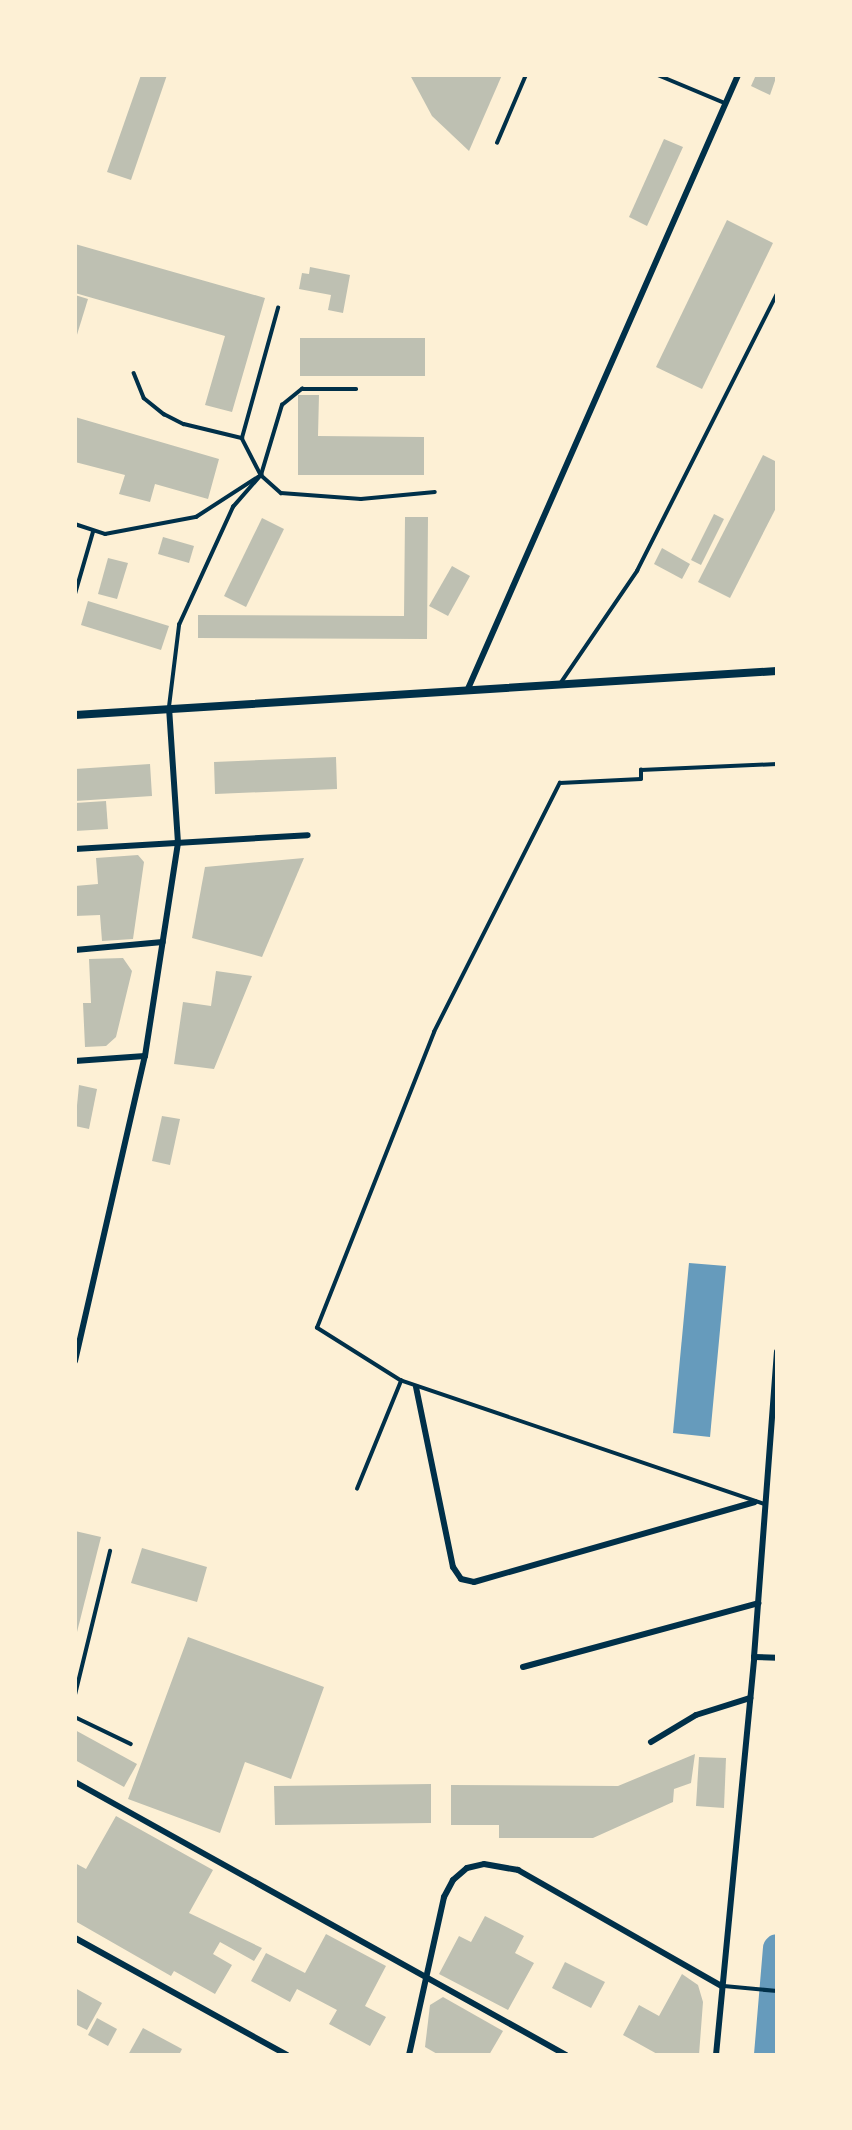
<!DOCTYPE html>
<html>
<head>
<meta charset="utf-8">
<style>
	body { margin:0 }
	#map { position:relative; width:852px; height:2130px; overflow:hidden; background:#fdf0d5; font-family:Karla,sans-serif }
	div>[style] { position:absolute }
	[style*='--x'] { left:calc(var(--x)*1px); top:calc(var(--y)*1px); width:calc(var(--w)*1px); rotate:calc(var(--a)*1deg) }
	.water>* { inset:0; background:#669bbc }
	.river>* { height:28px; margin:-14px; padding:0 14px; transform-origin:14px; border-radius:14px; background:#669bbc }
	.building>* { inset:0; background:#bec0b2 }
	.service>* { height:3.5px; margin:-1.75px; padding:0 1.75px; transform-origin:1.75px; border-radius:1.75px; background:#003049 }
	.minor>* { height:6px; margin:-3px; padding:0 3px; transform-origin:3px; border-radius:3px; background:#003049 }
	.tertiary>* { height:8px; margin:-4px; padding:0 4px; transform-origin:4px; border-radius:4px; background:#003049 }
	span { translate:-50% -50%; white-space:nowrap; text-align:center; line-height:1.15; -webkit-text-stroke:7px #fdf0d5; paint-order:stroke }
	.frame { position:absolute; inset:0; border:77px solid #fdf0d5; pointer-events:none }
</style>
</head>
<body>
<div id="map">
	<div class="water">
		<div style="clip-path:polygon(689px 1263px,726px 1266px,710px 1437px,673px 1433px)"></div>
	</div>
	<div class="river">
		<div style="--x:768;--y:2055;--w:107;--a:-85.2"></div>
	</div>
	<div class="building">
		<div style="clip-path:polygon(141px 75px,167px 75px,131px 180px,107px 172px)"></div>
		<div style="clip-path:polygon(410px 75px,502px 75px,469px 151px,432px 116px)"></div>
		<div style="clip-path:polygon(756px 75px,777px 75px,770px 95px,751px 86px)"></div>
		<div style="clip-path:polygon(664px 139px,683px 147px,647px 226px,629px 217px)"></div>
		<div style="clip-path:polygon(727px 220px,773px 243px,702px 389px,656px 367px)"></div>
		<div style="clip-path:polygon(75px 244px,265px 298px,232px 412px,205px 405px,225px 336px,75px 293px)"></div>
		<div style="clip-path:polygon(310px 267px,350px 275px,343px 313px,328px 310px,331px 295px,299px 289px,302px 273px,309px 274px)"></div>
		<div style="clip-path:polygon(75px 295px,88px 299px,76px 338px,75px 338px)"></div>
		<div style="clip-path:polygon(300px 338px,425px 338px,425px 376px,300px 376px)"></div>
		<div style="clip-path:polygon(298px 395px,319px 395px,318px 436px,424px 437px,424px 475px,298px 475px)"></div>
		<div style="clip-path:polygon(75px 417px,219px 459px,208px 499px,155px 484px,150px 502px,119px 494px,125px 475px,75px 462px)"></div>
		<div style="clip-path:polygon(763px 455px,777px 462px,777px 506px,730px 598px,698px 582px)"></div>
		<div style="clip-path:polygon(714px 514px,724px 519px,701px 565px,691px 560px)"></div>
		<div style="clip-path:polygon(405px 517px,428px 517px,427px 639px,198px 638px,198px 615px,404px 616px)"></div>
		<div style="clip-path:polygon(262px 518px,284px 529px,246px 607px,224px 596px)"></div>
		<div style="clip-path:polygon(163px 537px,194px 546px,189px 563px,158px 554px)"></div>
		<div style="clip-path:polygon(662px 548px,690px 564px,682px 579px,654px 564px)"></div>
		<div style="clip-path:polygon(108px 558px,128px 563px,117px 599px,98px 594px)"></div>
		<div style="clip-path:polygon(452px 566px,470px 576px,448px 616px,429px 606px)"></div>
		<div style="clip-path:polygon(88px 601px,169px 626px,161px 650px,81px 625px)"></div>
		<div style="clip-path:polygon(336px 757px,337px 789px,215px 794px,214px 762px)"></div>
		<div style="clip-path:polygon(150px 764px,152px 796px,75px 801px,75px 769px)"></div>
		<div style="clip-path:polygon(106px 801px,108px 829px,75px 831px,75px 803px)"></div>
		<div style="clip-path:polygon(138px 855px,144px 862px,133px 939px,102px 941px,100px 915px,75px 916px,75px 886px,98px 884px,96px 858px)"></div>
		<div style="clip-path:polygon(304px 858px,262px 957px,192px 938px,205px 867px)"></div>
		<div style="clip-path:polygon(123px 958px,132px 971px,116px 1037px,106px 1046px,85px 1047px,83px 1003px,91px 1003px,89px 959px)"></div>
		<div style="clip-path:polygon(216px 971px,252px 976px,214px 1069px,174px 1064px,183px 1002px,211px 1006px)"></div>
		<div style="clip-path:polygon(79px 1085px,97px 1089px,89px 1129px,75px 1126px)"></div>
		<div style="clip-path:polygon(162px 1116px,180px 1119px,170px 1165px,152px 1161px)"></div>
		<div style="clip-path:polygon(75px 1531px,101px 1537px,76px 1636px,75px 1636px)"></div>
		<div style="clip-path:polygon(142px 1548px,207px 1567px,197px 1602px,131px 1583px)"></div>
		<div style="clip-path:polygon(188px 1637px,324px 1687px,291px 1779px,245px 1762px,220px 1833px,128px 1799px)"></div>
		<div style="clip-path:polygon(75px 1730px,137px 1764px,124px 1787px,75px 1760px)"></div>
		<div style="clip-path:polygon(695px 1754px,691px 1783px,674px 1789px,673px 1802px,593px 1838px,499px 1838px,499px 1825px,451px 1825px,451px 1785px,618px 1786px)"></div>
		<div style="clip-path:polygon(699px 1757px,726px 1758px,724px 1808px,696px 1806px)"></div>
		<div style="clip-path:polygon(431px 1784px,431px 1823px,275px 1825px,274px 1786px)"></div>
		<div style="clip-path:polygon(116px 1816px,213px 1870px,189px 1913px,262px 1948px,254px 1961px,220px 1942px,213px 1954px,232px 1965px,215px 1994px,174px 1971px,171px 1976px,75px 1921px,75px 1863px,86px 1869px)"></div>
		<div style="clip-path:polygon(485px 1916px,524px 1936px,515px 1953px,534px 1963px,508px 2010px,439px 1974px,459px 1936px,471px 1942px)"></div>
		<div style="clip-path:polygon(326px 1934px,386px 1966px,365px 2006px,386px 2017px,370px 2046px,329px 2024px,337px 2010px,297px 1989px,290px 2002px,251px 1981px,266px 1953px,305px 1973px)"></div>
		<div style="clip-path:polygon(565px 1962px,605px 1982px,591px 2008px,552px 1988px)"></div>
		<div style="clip-path:polygon(682px 1974px,698px 1985px,703px 2002px,699px 2055px,659px 2055px,623px 2035px,639px 2005px,659px 2016px)"></div>
		<div style="clip-path:polygon(75px 1988px,102px 2003px,87px 2030px,75px 2024px)"></div>
		<div style="clip-path:polygon(443px 1997px,503px 2031px,489px 2055px,439px 2055px,425px 2047px,430px 2005px)"></div>
		<div style="clip-path:polygon(97px 2018px,117px 2029px,108px 2046px,88px 2035px)"></div>
		<div style="clip-path:polygon(143px 2028px,182px 2049px,179px 2055px,128px 2055px)"></div>
	</div>
	<div class="service">
		<div style="--x:658;--y:75;--w:73;--a:22.7"></div>
		<div style="--x:497;--y:143;--w:74;--a:-66.9"></div>
		<div style="--x:134;--y:373;--w:27;--a:68"></div>
		<div style="--x:144;--y:398;--w:26;--a:39"></div>
		<div style="--x:164;--y:414;--w:22;--a:27"></div>
		<div style="--x:184;--y:424;--w:60;--a:13.6"></div>
		<div style="--x:242;--y:438;--w:42;--a:62.8"></div>
		<div style="--x:261;--y:475;--w:27;--a:42"></div>
		<div style="--x:281;--y:493;--w:80;--a:4.3"></div>
		<div style="--x:361;--y:499;--w:74;--a:-5.4"></div>
		<div style="--x:242;--y:438;--w:135;--a:-74.5"></div>
		<div style="--x:75;--y:524;--w:32;--a:18"></div>
		<div style="--x:105;--y:534;--w:93;--a:-10.6"></div>
		<div style="--x:196;--y:517;--w:74;--a:-32.8"></div>
		<div style="--x:75;--y:594;--w:65;--a:-73.8"></div>
		<div style="--x:560;--y:684;--w:137;--a:-55.7"></div>
		<div style="--x:637;--y:571;--w:310;--a:-63.2"></div>
		<div style="--x:169;--y:707;--w:83;--a:-83"></div>
		<div style="--x:179;--y:625;--w:130;--a:-65.4"></div>
		<div style="--x:233;--y:507;--w:43;--a:-48.8"></div>
		<div style="--x:261;--y:475;--w:73;--a:-73.3"></div>
		<div style="--x:282;--y:405;--w:26;--a:-39"></div>
		<div style="--x:302;--y:389;--w:54;--a:0"></div>
		<div style="--x:357;--y:1489;--w:117;--a:-67.8"></div>
		<div style="--x:766;--y:1505;--w:385;--a:-161.2"></div>
		<div style="--x:401;--y:1381;--w:99;--a:-147.8"></div>
		<div style="--x:317;--y:1328;--w:318;--a:-68.4"></div>
		<div style="--x:434;--y:1032;--w:279;--a:-63.2"></div>
		<div style="--x:560;--y:783;--w:81;--a:-2.8"></div>
		<div style="--x:641;--y:779;--w:9;--a:-90"></div>
		<div style="--x:641;--y:770;--w:136;--a:-2.5"></div>
		<div style="--x:75;--y:1695;--w:148;--a:-76.3"></div>
		<div style="--x:75;--y:1717;--w:62;--a:25.7"></div>
		<div style="--x:724;--y:1986;--w:53;--a:5.4"></div>
	</div>
	<div class="minor">
		<div style="--x:467;--y:691;--w:673;--a:-66.25"></div>
		<div style="--x:75;--y:849;--w:233;--a:-3.4"></div>
		<div style="--x:75;--y:950;--w:88;--a:-5.2"></div>
		<div style="--x:75;--y:1061;--w:70;--a:-4.1"></div>
		<div style="--x:75;--y:1361;--w:313;--a:-77.1"></div>
		<div style="--x:145;--y:1056;--w:216;--a:-81.2"></div>
		<div style="--x:178;--y:843;--w:134;--a:-93.8"></div>
		<div style="--x:416;--y:1387;--w:184;--a:78.4"></div>
		<div style="--x:453;--y:1567;--w:14;--a:56"></div>
		<div style="--x:461;--y:1579;--w:13;--a:13"></div>
		<div style="--x:474;--y:1582;--w:292;--a:-15.9"></div>
		<div style="--x:754;--y:1657;--w:23;--a:2"></div>
		<div style="--x:523;--y:1667;--w:244;--a:-15.2"></div>
		<div style="--x:651;--y:1742;--w:52;--a:-31"></div>
		<div style="--x:696;--y:1715;--w:57;--a:-17.5"></div>
		<div style="--x:75;--y:1782;--w:562;--a:29.07"></div>
		<div style="--x:75;--y:1938;--w:242;--a:28.9"></div>
		<div style="--x:409;--y:2055;--w:162;--a:-77.5"></div>
		<div style="--x:444;--y:1897;--w:19;--a:-62"></div>
		<div style="--x:453;--y:1880;--w:18;--a:-41"></div>
		<div style="--x:467;--y:1868;--w:17;--a:-13"></div>
		<div style="--x:484;--y:1864;--w:35;--a:10"></div>
		<div style="--x:518;--y:1870;--w:234;--a:29.7"></div>
		<div style="--x:716;--y:2055;--w:400;--a:-84.5"></div>
		<div style="--x:754;--y:1657;--w:306;--a:-85.7"></div>
	</div>
	<div class="tertiary">
		<div style="--x:75;--y:715;--w:703;--a:-3.59"></div>
	</div>
	<div class="frame"></div>
</div>
</body>
</html>
